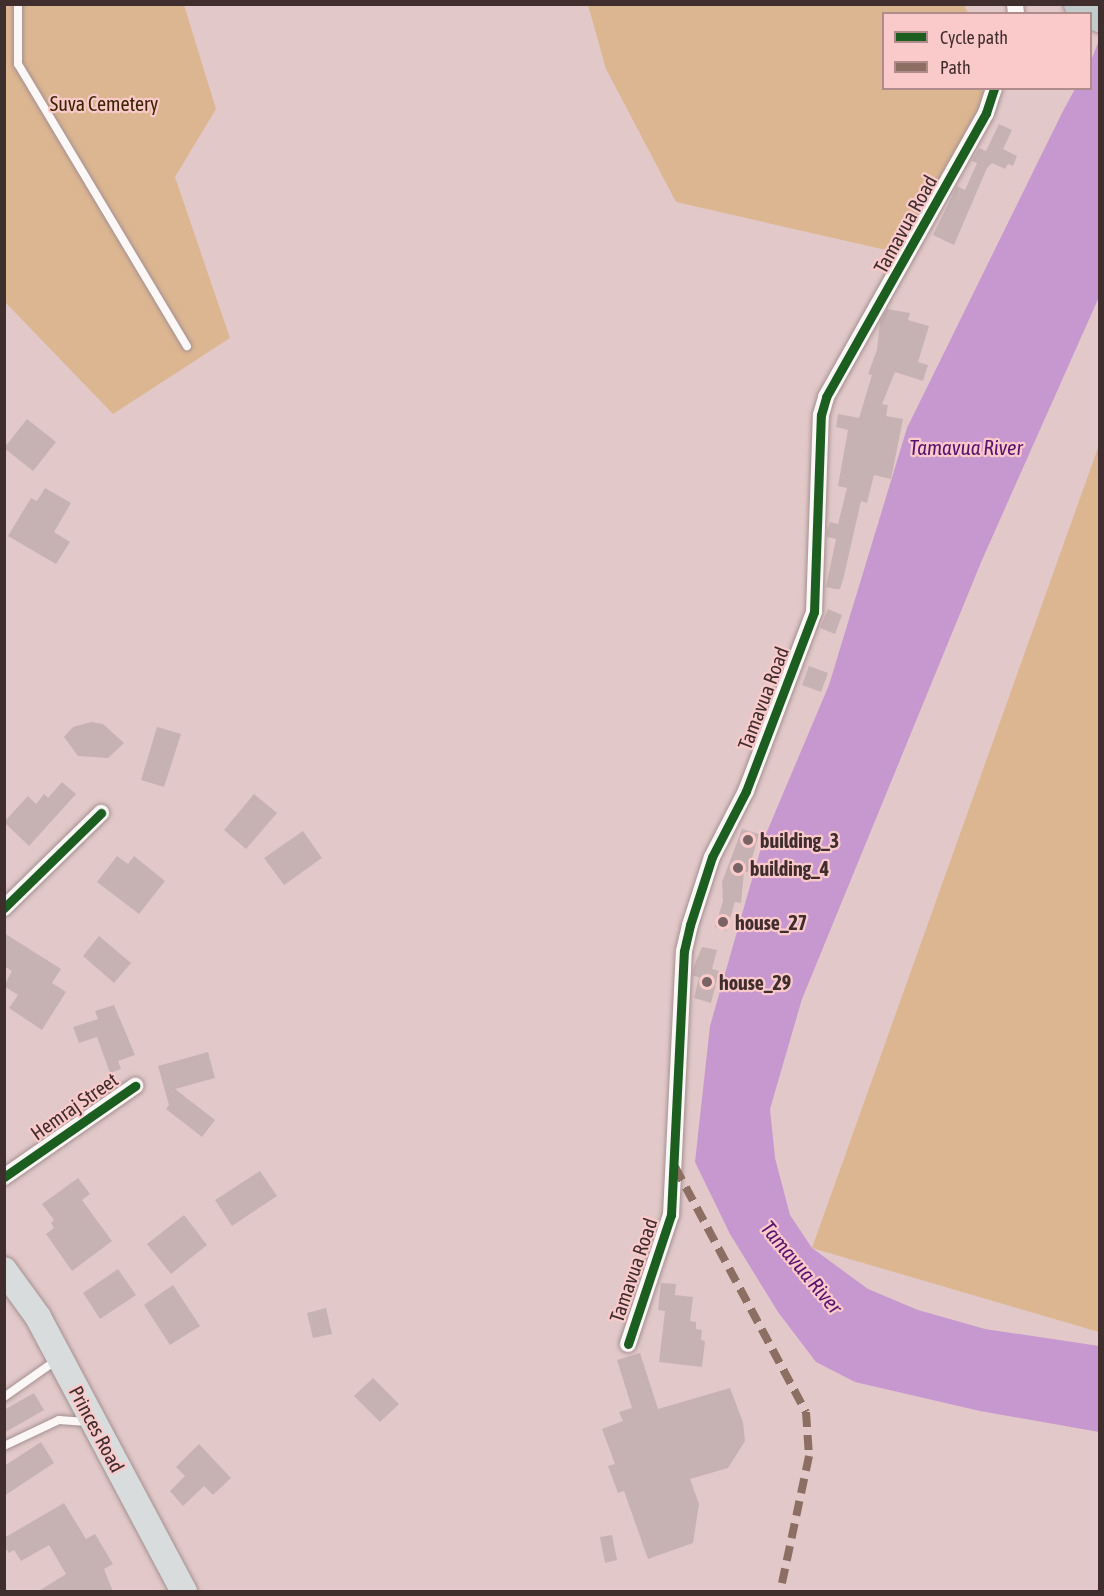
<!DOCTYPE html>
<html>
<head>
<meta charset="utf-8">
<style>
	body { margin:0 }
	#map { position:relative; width:1104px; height:1596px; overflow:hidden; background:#e2c8c9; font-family:"Asap Condensed",sans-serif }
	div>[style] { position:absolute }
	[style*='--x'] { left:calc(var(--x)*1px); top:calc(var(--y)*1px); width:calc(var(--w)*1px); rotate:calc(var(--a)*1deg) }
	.green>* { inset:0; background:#dcb691 }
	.water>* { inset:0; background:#c698cf }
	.building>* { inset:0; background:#c7b2b3 }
	.roads { filter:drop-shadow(0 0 2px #a49091) drop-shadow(0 0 2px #a49091) }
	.lane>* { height:8px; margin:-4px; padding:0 4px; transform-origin:4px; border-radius:4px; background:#fbf7f7 }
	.street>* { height:16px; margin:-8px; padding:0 8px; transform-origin:8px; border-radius:8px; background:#fbf7f7 }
	.primary>* { height:26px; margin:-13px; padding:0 13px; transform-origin:13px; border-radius:13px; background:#d9dcdd }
	.highway>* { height:30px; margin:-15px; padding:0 15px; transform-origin:15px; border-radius:15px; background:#c1cbcb }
	.quiet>* { height:8px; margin-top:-4px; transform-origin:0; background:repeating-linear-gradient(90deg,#8d6e63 0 15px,transparent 0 23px) }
	.cycleway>* { height:9px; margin:-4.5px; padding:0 4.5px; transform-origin:4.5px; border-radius:4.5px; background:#1b5e20 }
	.dots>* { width:16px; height:16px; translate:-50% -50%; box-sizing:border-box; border:3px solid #facacb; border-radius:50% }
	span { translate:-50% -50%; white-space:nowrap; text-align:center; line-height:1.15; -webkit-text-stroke:4.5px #facacb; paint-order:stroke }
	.park-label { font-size:20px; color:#3b2500 }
	.street-label { font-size:20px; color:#402d2e }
	.poi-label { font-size:20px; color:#402d2e; font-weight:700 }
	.left { translate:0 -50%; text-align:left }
	.water-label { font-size:21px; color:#58116f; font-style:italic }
	.frame { position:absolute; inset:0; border:6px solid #402d2e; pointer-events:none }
	.legend { position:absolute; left:882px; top:12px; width:210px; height:78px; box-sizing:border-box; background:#facacb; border:2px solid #b08b8c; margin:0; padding:8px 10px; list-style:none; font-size:18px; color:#402d2e }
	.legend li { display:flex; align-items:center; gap:12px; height:30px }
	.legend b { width:30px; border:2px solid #b08b8c }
</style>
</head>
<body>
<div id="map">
	<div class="green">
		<div style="clip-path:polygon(5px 5px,184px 5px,216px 109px,175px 177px,230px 338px,113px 414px,5px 302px)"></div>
		<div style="clip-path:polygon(588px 5px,964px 5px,968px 13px,884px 14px,884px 88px,989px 89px,983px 110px,895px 252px,676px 202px,606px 69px)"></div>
		<div style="clip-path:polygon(1099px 445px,1099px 1332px,812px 1248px)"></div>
	</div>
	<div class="water">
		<div style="clip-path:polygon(1099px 40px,1099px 297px,982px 560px,802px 999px,770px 1109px,775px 1158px,790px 1215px,812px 1248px,868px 1289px,918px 1310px,985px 1329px,1099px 1346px,1099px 1432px,980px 1411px,855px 1382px,816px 1362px,778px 1312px,730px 1234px,695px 1162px,710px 1026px,763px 841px,829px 685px,907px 428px,1063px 111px,1075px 89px,1090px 88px,1091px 61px)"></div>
	</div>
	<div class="building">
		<div style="clip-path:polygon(999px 124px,1012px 130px,1003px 149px,1017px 156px,1013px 166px,1008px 164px,1005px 169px,992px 163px,987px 168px,954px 245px,933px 235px,957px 186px,965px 190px,977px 163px,972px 161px,979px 148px,986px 151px)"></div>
		<div style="clip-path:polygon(887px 309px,910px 313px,908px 320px,929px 326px,918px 362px,928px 365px,923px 381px,895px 372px,882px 404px,888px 405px,886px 416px,903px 419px,891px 479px,874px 475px,867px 503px,861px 501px,844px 576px,840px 589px,835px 589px,826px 587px,836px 539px,827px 537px,827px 531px,830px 522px,838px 524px,847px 488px,838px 486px,848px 430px,836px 427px,838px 414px,859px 418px,872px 375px,868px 374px,877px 350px,880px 322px)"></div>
		<div style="clip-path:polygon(27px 419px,56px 442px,33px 471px,4px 448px)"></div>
		<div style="clip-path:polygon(45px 488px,71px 503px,54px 532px,70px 542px,56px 564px,8px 536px,31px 498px,37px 501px)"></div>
		<div style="clip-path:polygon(828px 609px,842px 615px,835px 634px,820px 628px)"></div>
		<div style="clip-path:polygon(809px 666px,828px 673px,821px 692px,802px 685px)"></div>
		<div style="clip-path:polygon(91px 722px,103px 724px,124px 743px,108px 758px,78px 756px,64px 737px,73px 727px)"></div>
		<div style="clip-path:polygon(157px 727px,181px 734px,164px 787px,141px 780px)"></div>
		<div style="clip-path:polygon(62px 782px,76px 794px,29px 846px,4px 822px,28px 796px,36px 804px,44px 794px,48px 798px)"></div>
		<div style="clip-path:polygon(254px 794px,277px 813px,246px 849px,224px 830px)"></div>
		<div style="clip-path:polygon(742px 829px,759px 834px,748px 872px,744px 872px,741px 903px,735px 902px,726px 931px,715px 927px,723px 901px,722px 882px)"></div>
		<div style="clip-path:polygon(303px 831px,322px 858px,284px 885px,264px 858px)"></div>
		<div style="clip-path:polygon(117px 856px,128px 864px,134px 856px,165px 881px,139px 914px,97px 882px)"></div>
		<div style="clip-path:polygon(4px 933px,61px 969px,52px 983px,66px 992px,42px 1030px,9px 1008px,18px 995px,4px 986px,12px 971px,4px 966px)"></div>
		<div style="clip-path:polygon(99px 936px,131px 963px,114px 983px,83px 956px)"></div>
		<div style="clip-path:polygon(702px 947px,717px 950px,712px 969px,719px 971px,711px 1003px,694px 998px,699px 977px,693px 976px,694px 966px)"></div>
		<div style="clip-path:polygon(114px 1005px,135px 1055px,118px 1061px,121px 1069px,110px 1073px,97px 1037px,79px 1043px,73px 1027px,98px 1019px,95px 1011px)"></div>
		<div style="clip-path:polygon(208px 1052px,215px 1078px,175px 1089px,215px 1120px,202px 1137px,166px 1109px,169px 1105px,158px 1066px)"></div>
		<div style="clip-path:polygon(260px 1171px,277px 1196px,232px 1226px,215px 1200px)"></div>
		<div style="clip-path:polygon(78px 1178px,90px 1194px,82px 1200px,112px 1241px,72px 1271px,46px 1234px,54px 1228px,51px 1223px,54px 1220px,42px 1204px)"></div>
		<div style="clip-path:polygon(184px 1215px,207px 1245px,171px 1274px,147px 1244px)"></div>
		<div style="clip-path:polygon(118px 1269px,136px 1295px,100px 1319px,83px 1293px)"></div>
		<div style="clip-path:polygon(661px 1283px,676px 1284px,675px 1295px,693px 1297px,690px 1321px,696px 1322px,696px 1329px,702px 1330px,701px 1340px,705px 1341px,702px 1367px,659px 1362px,665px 1311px,658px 1310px)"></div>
		<div style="clip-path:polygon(173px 1285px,200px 1326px,170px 1345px,144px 1305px)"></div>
		<div style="clip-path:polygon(326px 1308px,332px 1334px,313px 1338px,307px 1313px)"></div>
		<div style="clip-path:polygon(640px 1353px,658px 1409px,730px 1388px,743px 1422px,745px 1441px,728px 1468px,690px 1479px,699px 1504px,693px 1543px,648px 1559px,624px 1491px,618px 1493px,608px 1466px,615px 1464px,602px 1429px,623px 1421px,619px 1412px,632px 1408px,617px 1360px)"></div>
		<div style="clip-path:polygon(373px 1378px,399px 1404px,380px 1422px,354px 1396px)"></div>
		<div style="clip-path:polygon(34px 1393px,44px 1410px,4px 1433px,4px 1410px)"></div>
		<div style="clip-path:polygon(41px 1442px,54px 1463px,4px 1496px,4px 1466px)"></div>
		<div style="clip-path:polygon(199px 1444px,231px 1478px,213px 1495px,204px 1486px,183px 1506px,170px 1491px,185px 1476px,176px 1467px)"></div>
		<div style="clip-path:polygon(64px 1503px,86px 1539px,95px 1534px,113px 1564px,104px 1569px,113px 1592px,37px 1592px,66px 1574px,49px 1545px,21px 1561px,14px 1550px,9px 1553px,4px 1546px,4px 1538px)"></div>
		<div style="clip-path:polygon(612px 1535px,617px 1560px,605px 1563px,600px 1537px)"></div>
	</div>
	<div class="roads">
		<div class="lane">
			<div style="--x:18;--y:4;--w:60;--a:90"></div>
			<div style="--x:18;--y:64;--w:329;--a:59.1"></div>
			<div style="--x:4;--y:1397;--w:66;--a:-35.1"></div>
			<div style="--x:4;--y:1446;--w:61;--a:-25.3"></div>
			<div style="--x:59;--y:1420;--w:31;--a:4"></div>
		</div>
		<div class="street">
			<div style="--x:1015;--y:4;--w:10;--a:84"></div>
			<div style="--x:4;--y:908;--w:136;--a:-44.4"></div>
			<div style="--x:4;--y:1177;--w:160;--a:-34.8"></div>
			<div style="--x:628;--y:1344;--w:136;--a:-71.6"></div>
			<div style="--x:671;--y:1215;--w:264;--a:-87.2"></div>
			<div style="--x:684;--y:951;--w:27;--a:-77"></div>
			<div style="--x:690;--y:925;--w:71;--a:-72.1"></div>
			<div style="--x:712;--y:857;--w:74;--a:-62.7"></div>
			<div style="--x:746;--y:791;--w:191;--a:-69.2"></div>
			<div style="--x:814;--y:612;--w:197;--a:-88"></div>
			<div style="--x:821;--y:415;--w:19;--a:-74"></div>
			<div style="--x:826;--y:397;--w:326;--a:-60.6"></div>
			<div style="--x:986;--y:113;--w:26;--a:-72"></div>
		</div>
		<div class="primary">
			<div style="--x:4;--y:1270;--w:58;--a:54.1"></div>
			<div style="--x:38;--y:1317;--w:311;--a:62"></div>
		</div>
		<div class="highway">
			<div style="--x:1079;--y:4;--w:25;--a:32"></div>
		</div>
	</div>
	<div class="quiet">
		<div style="--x:675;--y:1167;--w:278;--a:61.9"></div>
		<div style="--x:806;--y:1412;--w:44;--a:86.1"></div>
		<div style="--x:809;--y:1456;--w:139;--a:102"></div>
	</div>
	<div class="cycleway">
		<div style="--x:4;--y:908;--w:136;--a:-44.4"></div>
		<div style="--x:4;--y:1177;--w:160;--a:-34.8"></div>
		<div style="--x:628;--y:1344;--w:136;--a:-71.6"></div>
		<div style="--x:671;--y:1215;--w:264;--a:-87.2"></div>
		<div style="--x:684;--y:951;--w:27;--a:-77"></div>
		<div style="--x:690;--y:925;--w:71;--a:-72.1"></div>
		<div style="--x:712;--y:857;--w:74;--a:-62.7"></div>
		<div style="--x:746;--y:791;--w:191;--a:-69.2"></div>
		<div style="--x:814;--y:612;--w:197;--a:-88"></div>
		<div style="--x:821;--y:415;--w:19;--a:-74"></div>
		<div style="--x:826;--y:397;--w:326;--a:-60.6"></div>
		<div style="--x:986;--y:113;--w:26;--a:-72"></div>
	</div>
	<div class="dots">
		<div style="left:748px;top:840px;background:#796364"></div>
		<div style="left:738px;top:868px;background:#796364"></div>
		<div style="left:723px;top:922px;background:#796364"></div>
		<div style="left:707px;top:982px;background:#796364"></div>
	</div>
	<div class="park-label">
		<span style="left:104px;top:103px">Suva Cemetery</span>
	</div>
	<div class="street-label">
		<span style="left:905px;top:224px;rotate:-61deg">Tamavua Road</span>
		<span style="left:763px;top:698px;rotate:-69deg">Tamavua Road</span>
		<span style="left:74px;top:1106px;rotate:-35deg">Hemraj Street</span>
		<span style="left:633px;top:1270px;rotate:-71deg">Tamavua Road</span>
		<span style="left:97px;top:1429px;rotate:62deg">Princes Road</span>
	</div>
	<div class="poi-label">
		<span class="left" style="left:760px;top:840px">building_3</span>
		<span class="left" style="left:750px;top:868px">building_4</span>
		<span class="left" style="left:735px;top:922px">house_27</span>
		<span class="left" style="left:719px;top:982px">house_29</span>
	</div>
	<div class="water-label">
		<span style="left:966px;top:447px">Tamavua River</span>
		<span style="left:802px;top:1267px;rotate:50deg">Tamavua River</span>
	</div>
	<div class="frame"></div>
	<ul class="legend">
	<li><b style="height:8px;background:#1b5e20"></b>Cycle path</li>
	<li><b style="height:8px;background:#8d6e63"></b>Path</li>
	</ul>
</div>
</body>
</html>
